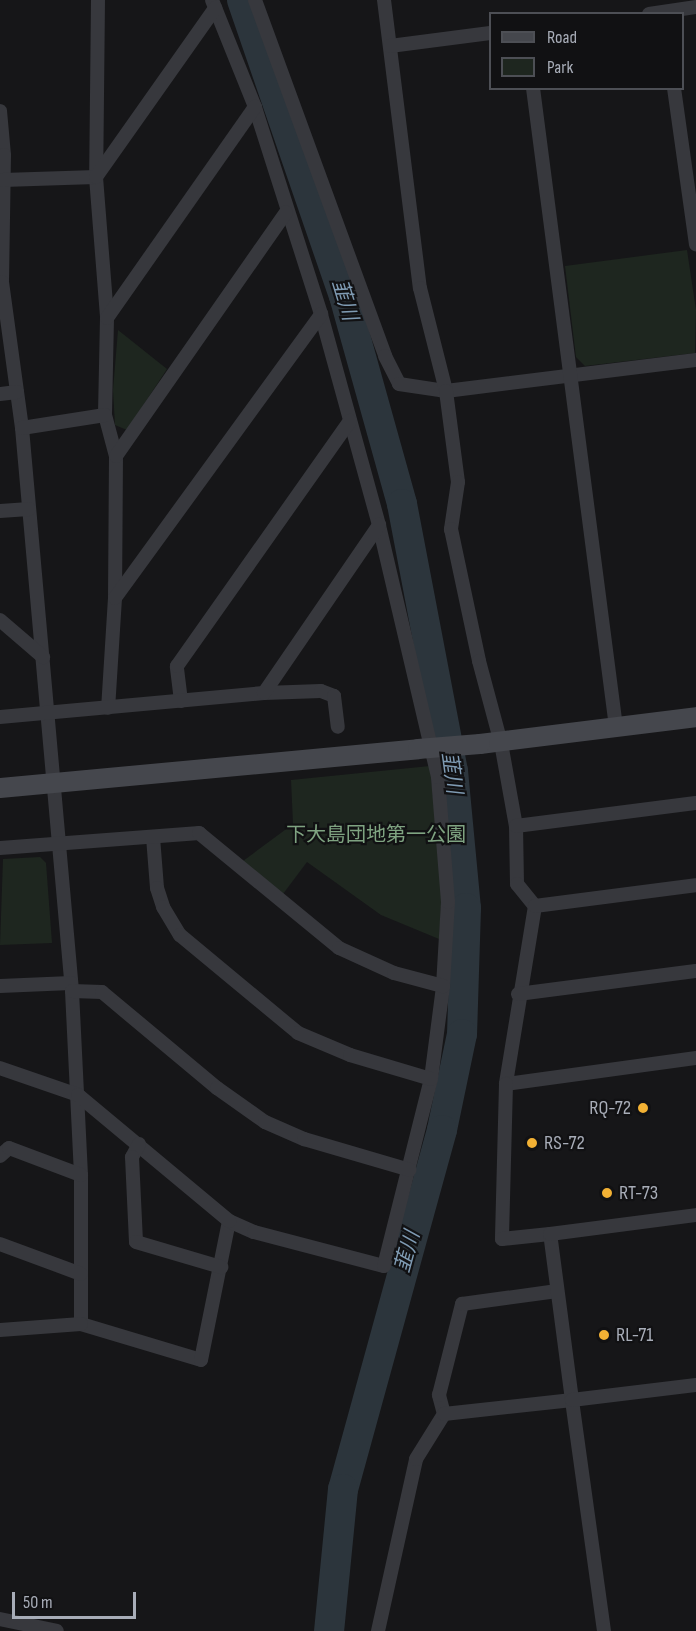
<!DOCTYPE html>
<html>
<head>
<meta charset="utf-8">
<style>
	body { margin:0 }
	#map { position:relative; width:696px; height:1631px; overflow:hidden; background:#161618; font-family:"Sofia Sans Condensed","Noto Sans JP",sans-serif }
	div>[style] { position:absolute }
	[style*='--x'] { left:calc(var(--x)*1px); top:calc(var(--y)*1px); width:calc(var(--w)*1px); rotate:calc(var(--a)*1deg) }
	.green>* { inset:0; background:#1e261f }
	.river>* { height:30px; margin:-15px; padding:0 15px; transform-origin:15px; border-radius:15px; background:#2c353c }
	.street>* { height:14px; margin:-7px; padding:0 7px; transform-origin:7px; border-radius:7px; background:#37383d }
	.secondary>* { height:20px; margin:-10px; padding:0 10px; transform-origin:10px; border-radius:10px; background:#45474d }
	.secondary-bridge>* { height:20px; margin:-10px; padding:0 10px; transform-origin:10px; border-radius:10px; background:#45474d }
	.dots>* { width:16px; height:16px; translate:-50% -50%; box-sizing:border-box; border:3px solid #111113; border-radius:50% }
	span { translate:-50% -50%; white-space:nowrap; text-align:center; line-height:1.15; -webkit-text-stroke:4.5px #111113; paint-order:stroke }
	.park-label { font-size:20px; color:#7fa381 }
	.poi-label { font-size:20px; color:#a8adb8 }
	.right { translate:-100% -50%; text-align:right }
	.left { translate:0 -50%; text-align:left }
	.water-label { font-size:21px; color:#7f9bb3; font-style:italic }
	.legend { position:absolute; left:489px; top:12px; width:195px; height:78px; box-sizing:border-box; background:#111113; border:2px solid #4d4f55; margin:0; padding:8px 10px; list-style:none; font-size:18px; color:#a8adb8 }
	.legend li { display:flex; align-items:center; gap:12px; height:30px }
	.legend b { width:30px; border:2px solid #4d4f55 }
	.scale { position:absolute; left:12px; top:1592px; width:124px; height:27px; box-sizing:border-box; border:3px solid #a8adb8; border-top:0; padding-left:8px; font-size:18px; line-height:21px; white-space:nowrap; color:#a8adb8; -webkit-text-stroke:4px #111113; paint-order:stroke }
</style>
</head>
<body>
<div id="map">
	<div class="green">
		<div style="clip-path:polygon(687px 250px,696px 310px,695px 353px,585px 366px,576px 357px,565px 266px)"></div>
		<div style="clip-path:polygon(118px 330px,167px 369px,127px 430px,115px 425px,113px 390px)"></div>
		<div style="clip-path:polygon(430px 766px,442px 891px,439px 939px,381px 915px,307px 862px,283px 894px,243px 861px,293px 824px,291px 780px)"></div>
		<div style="clip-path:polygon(40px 857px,46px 863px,52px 943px,0 945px,3px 859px)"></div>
	</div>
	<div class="river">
		<div style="--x:242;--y:0;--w:313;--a:71"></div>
		<div style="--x:344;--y:296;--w:216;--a:74.4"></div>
		<div style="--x:402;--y:504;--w:272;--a:79.2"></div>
		<div style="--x:453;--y:771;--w:138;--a:84.6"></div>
		<div style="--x:466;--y:908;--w:126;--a:91.8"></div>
		<div style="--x:462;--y:1034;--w:98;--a:101.8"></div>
		<div style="--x:442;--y:1130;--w:372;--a:105.4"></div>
		<div style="--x:343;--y:1489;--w:143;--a:95.6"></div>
	</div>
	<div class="street">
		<div style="--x:98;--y:0;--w:177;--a:90.6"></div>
		<div style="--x:96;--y:177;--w:141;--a:85.5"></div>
		<div style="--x:107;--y:318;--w:97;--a:91.2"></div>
		<div style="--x:105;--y:415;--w:42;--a:75"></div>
		<div style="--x:116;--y:456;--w:142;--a:90.4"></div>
		<div style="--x:115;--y:598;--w:110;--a:93.6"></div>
		<div style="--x:255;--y:0;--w:379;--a:69.9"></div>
		<div style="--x:385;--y:356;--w:31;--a:63"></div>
		<div style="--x:399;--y:384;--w:48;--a:8.5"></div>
		<div style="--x:446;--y:391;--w:252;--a:-7.1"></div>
		<div style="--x:384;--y:0;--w:290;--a:82.9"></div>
		<div style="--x:420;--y:288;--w:106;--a:75.8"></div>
		<div style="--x:446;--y:391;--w:92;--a:82.5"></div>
		<div style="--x:458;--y:482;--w:48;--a:98.5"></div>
		<div style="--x:451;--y:529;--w:135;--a:78"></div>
		<div style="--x:479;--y:661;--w:85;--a:75"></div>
		<div style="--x:501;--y:743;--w:84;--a:79.8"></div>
		<div style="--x:516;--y:826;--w:58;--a:89"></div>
		<div style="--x:517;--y:884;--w:28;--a:51"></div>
		<div style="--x:535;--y:906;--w:180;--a:99.3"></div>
		<div style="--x:506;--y:1084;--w:192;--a:-7.8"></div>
		<div style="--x:649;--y:14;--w:48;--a:-8.5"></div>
		<div style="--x:390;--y:46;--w:101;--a:-7.4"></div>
		<div style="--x:533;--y:88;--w:644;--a:82.6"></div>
		<div style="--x:674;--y:88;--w:158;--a:82"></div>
		<div style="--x:0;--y:111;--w:44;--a:84.8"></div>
		<div style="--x:4;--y:155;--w:127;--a:90.9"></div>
		<div style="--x:2;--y:282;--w:147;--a:82.2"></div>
		<div style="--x:22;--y:428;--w:565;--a:84.92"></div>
		<div style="--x:72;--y:991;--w:184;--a:87.2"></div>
		<div style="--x:81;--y:1175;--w:149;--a:90"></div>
		<div style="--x:81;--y:1324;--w:125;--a:16.7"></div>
		<div style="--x:201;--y:1360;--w:142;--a:-78.6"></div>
		<div style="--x:229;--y:1221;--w:27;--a:24"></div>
		<div style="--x:254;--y:1232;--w:134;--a:14.7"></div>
		<div style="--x:384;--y:1266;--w:193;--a:-75.9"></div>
		<div style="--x:431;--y:1079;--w:94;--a:-82.6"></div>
		<div style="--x:443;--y:986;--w:84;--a:-86.6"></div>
		<div style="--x:448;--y:902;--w:125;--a:-94.6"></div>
		<div style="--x:438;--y:777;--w:259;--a:-103.2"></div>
		<div style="--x:379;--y:525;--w:219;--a:-105.4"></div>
		<div style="--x:321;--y:314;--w:217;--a:-107.7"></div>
		<div style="--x:255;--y:107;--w:115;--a:-111.9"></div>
		<div style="--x:3;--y:180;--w:93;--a:-1.8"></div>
		<div style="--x:96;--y:177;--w:207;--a:-54.8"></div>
		<div style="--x:107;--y:318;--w:258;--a:-55"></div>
		<div style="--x:0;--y:394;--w:17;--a:-7"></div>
		<div style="--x:22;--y:428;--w:84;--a:-8.9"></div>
		<div style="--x:116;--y:456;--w:297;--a:-55.1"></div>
		<div style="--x:0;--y:511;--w:29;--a:-4"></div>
		<div style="--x:115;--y:598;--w:351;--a:-54"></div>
		<div style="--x:0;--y:620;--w:57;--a:40.7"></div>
		<div style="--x:264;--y:693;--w:57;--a:-2"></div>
		<div style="--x:321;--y:691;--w:14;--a:21"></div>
		<div style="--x:334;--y:696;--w:31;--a:83"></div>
		<div style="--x:181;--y:701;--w:35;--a:-97"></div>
		<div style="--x:177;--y:666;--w:300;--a:-54.8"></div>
		<div style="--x:0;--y:717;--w:265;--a:-5.2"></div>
		<div style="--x:264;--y:693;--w:204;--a:-55.6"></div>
		<div style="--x:516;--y:826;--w:181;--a:-7.3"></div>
		<div style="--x:153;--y:837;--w:51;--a:85.5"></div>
		<div style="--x:157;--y:888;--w:20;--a:72"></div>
		<div style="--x:163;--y:907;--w:33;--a:59"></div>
		<div style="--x:180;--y:935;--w:153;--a:39.7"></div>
		<div style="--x:298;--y:1033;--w:56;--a:22.9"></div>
		<div style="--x:350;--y:1055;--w:84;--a:16.5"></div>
		<div style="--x:0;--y:848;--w:200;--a:-4.3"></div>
		<div style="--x:199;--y:833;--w:181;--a:39.4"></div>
		<div style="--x:339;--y:948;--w:60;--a:24.4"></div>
		<div style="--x:394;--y:973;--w:51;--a:14.9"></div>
		<div style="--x:535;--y:906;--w:162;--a:-7.4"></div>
		<div style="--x:0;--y:986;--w:71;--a:-2.4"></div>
		<div style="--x:72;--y:991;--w:30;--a:2"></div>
		<div style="--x:102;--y:992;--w:150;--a:39.9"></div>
		<div style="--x:217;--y:1088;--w:59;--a:35.3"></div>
		<div style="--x:265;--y:1122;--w:43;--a:23.6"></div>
		<div style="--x:304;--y:1139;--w:110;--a:16.3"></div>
		<div style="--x:518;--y:994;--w:179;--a:-7.4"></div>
		<div style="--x:0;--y:1068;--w:83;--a:19.1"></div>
		<div style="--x:78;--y:1095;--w:197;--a:39.8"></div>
		<div style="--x:506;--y:1084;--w:155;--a:91.5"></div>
		<div style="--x:502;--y:1239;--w:48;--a:-5.9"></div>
		<div style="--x:139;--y:1144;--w:15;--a:118"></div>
		<div style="--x:132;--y:1157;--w:85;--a:87.3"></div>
		<div style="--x:136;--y:1242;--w:89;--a:16.4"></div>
		<div style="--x:0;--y:1156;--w:12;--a:-42"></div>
		<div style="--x:9;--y:1148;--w:77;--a:20.6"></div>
		<div style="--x:0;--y:1244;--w:86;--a:20.3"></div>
		<div style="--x:0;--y:1330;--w:81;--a:-4.2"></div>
		<div style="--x:444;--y:1414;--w:20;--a:-105"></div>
		<div style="--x:439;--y:1395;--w:94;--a:-75.8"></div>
		<div style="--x:462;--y:1304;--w:96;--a:-7.8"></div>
		<div style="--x:0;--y:1619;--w:58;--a:11.9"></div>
		<div style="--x:378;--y:1631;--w:176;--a:-77.5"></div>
		<div style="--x:416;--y:1459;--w:53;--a:-58.1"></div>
		<div style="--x:444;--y:1414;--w:129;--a:-6.2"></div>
		<div style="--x:572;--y:1400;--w:167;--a:-97.5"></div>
		<div style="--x:550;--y:1234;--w:147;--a:-7.4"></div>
		<div style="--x:604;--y:1631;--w:233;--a:-97.9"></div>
		<div style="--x:572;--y:1400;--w:125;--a:-6.9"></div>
	</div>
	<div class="secondary">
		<div style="--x:480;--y:744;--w:218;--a:-7.1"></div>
		<div style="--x:0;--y:788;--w:420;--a:-5.3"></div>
	</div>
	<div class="secondary-bridge">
		<div style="--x:418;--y:749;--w:62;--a:-4.6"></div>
	</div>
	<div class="dots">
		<div style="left:643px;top:1108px;background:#f2b134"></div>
		<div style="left:532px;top:1143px;background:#f2b134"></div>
		<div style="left:607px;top:1193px;background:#f2b134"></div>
		<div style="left:604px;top:1335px;background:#f2b134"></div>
	</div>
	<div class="park-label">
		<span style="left:376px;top:835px">下大島団地第一公園</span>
	</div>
	<div class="poi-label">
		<span class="right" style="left:631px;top:1108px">RQ-72</span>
		<span class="left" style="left:544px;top:1143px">RS-72</span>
		<span class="left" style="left:619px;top:1193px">RT-73</span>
		<span class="left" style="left:616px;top:1335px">RL-71</span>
	</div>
	<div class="water-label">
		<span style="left:344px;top:300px;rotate:73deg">韮川</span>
		<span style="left:451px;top:773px;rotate:82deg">韮川</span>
		<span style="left:408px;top:1252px;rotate:-75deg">韮川</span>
	</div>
	<ul class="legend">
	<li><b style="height:8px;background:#45474d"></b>Road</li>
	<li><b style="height:16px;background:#1e261f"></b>Park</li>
	</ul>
	<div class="scale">50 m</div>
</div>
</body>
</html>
